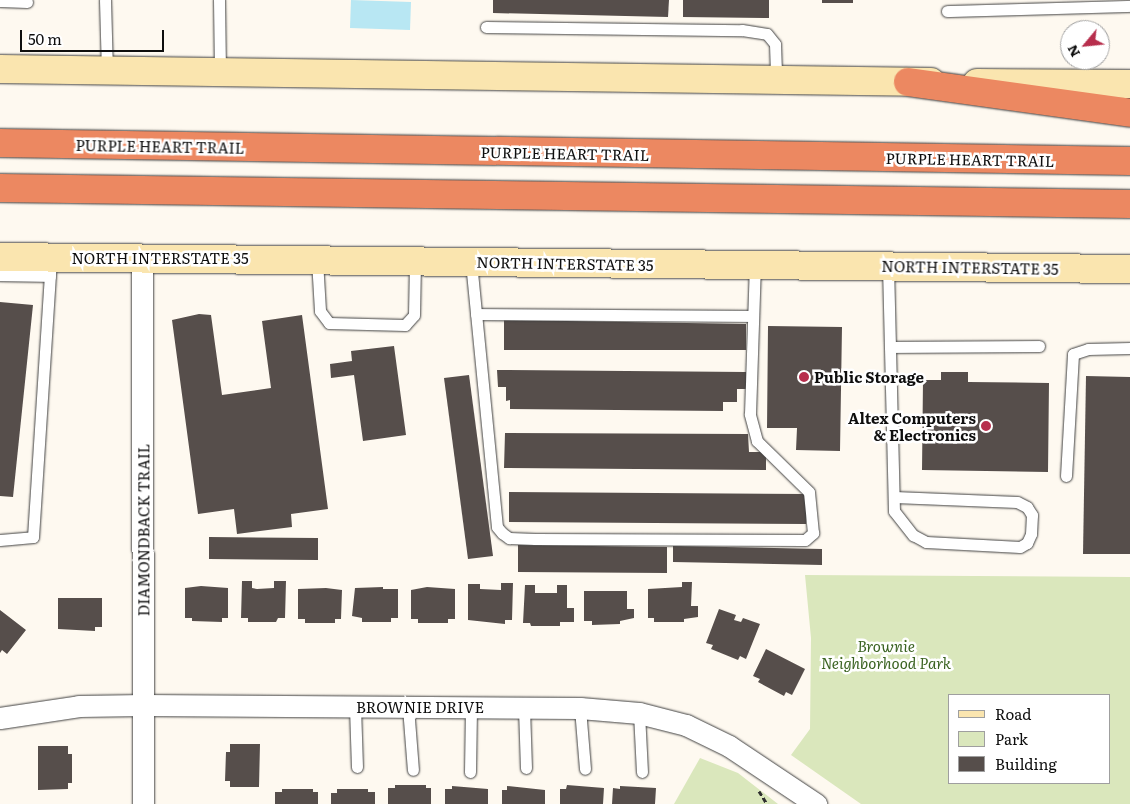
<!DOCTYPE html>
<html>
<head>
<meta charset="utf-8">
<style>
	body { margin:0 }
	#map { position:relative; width:1130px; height:804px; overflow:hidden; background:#fef9f0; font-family:Literata,serif }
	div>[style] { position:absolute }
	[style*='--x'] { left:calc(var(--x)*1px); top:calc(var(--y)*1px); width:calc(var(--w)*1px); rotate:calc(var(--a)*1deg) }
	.green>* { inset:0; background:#dae7bc }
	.water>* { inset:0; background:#b8e7f3 }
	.building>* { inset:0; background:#564e4b }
	.path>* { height:3px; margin-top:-1.5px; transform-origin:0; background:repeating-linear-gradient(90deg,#303030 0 5px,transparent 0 7.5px) }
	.roads { filter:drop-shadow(0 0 1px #414141) drop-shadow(0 0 1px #414141) }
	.lane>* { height:11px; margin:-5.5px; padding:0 5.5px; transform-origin:5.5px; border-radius:5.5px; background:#fff }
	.street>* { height:21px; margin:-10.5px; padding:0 10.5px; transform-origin:10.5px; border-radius:10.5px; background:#fff }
	.secondary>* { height:28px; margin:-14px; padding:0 14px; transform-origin:14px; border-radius:14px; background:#fae5af }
	.highway>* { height:28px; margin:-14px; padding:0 14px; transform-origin:14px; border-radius:14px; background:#ec8861 }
	.dots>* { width:14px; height:14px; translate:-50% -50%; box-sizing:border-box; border:2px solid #fff; border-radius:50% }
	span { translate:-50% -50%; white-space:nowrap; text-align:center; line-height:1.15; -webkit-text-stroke:5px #fff; paint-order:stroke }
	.street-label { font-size:15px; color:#0e0e0e }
	.poi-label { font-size:15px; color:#0e0e0e; font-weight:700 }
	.left { translate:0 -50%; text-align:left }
	.right { translate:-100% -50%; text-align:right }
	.park-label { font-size:15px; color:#3b6322; font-style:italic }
	.legend { position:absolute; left:948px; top:694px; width:162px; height:90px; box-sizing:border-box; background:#fff; border:1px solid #9f9f9f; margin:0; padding:6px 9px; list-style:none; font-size:15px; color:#0e0e0e }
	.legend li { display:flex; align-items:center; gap:10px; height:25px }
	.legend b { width:25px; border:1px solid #9f9f9f }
	.north { position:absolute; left:1060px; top:20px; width:50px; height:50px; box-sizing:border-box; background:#fff; border:1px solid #9f9f9f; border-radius:50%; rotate:242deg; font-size:14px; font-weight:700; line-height:20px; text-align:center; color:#0e0e0e }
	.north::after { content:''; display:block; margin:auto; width:18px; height:22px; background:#b72e4c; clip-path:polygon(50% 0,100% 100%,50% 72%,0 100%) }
	.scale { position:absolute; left:20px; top:30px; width:144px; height:22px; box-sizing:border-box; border:2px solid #0e0e0e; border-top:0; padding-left:6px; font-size:15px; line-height:18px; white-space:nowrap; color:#0e0e0e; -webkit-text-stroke:4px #fff; paint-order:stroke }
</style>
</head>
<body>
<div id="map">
	<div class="green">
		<div style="clip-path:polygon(evenodd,805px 575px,1130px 577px,1130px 804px,861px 804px,791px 755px,810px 729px,811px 638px,805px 575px,949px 695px,1109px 695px,1109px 783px,949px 783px,949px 695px)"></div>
		<div style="clip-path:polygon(700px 758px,738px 773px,778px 804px,674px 804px)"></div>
	</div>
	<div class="water">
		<div style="clip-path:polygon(351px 0,411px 2px,410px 30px,350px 28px)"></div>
	</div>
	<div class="building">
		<div style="clip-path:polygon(493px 0,669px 0,668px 17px,493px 13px)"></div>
		<div style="clip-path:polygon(683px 0,769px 0,769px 18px,683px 17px)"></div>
		<div style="clip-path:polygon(822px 0,853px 0,853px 3px,822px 3px)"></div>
		<div style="clip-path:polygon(0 302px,33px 305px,13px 497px,0 496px)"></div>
		<div style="clip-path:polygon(199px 314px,211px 315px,222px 395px,271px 388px,262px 321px,302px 315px,328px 509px,291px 514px,292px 527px,237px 534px,234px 509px,198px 514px,172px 320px)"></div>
		<div style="clip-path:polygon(504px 320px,746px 324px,746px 350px,504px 350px)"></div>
		<div style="clip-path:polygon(768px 326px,842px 327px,840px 451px,796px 450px,797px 428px,767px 428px)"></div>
		<div style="clip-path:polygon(394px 346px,406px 435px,363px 441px,354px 375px,331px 378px,330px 364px,352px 361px,351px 351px)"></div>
		<div style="clip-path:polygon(497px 370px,746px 372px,746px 389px,737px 389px,737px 402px,723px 402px,723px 411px,510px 409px,510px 400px,506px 401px,506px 387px,498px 387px)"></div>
		<div style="clip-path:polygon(941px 372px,968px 372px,968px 382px,1049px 383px,1048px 472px,922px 470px,923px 380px,941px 380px)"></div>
		<div style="clip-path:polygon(469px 375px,493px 556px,468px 559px,444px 378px)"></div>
		<div style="clip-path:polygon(1086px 376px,1130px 377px,1130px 554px,1083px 554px)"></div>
		<div style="clip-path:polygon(505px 433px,748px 434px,749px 452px,766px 452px,766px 470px,504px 468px)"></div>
		<div style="clip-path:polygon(509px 492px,806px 494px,806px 524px,509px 522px)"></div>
		<div style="clip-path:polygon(209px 537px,318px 538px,318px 560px,209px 559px)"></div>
		<div style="clip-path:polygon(518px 545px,667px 547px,667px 573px,518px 572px)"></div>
		<div style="clip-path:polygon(673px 546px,822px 549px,822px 565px,673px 562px)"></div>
		<div style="clip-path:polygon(242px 581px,252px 581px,252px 588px,257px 589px,274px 588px,274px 581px,286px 581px,285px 618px,278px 618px,276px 622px,248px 622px,248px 618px,241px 618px)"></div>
		<div style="clip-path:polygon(682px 582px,692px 582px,691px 606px,698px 606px,698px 617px,684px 619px,684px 622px,654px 622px,654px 618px,648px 618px,648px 589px,682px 587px)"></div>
		<div style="clip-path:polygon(501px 583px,513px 583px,512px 620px,505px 620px,505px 624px,468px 620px,468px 584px,480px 584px,480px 589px,501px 590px)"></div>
		<div style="clip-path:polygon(525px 585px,535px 585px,535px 593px,557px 593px,557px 585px,567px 585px,567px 608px,574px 608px,574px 622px,560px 622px,560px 626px,531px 626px,530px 623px,523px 623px)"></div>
		<div style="clip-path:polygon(201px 586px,228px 588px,228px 618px,222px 618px,222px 622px,192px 621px,192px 618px,185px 618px,185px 588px)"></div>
		<div style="clip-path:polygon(383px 587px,383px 589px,398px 589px,398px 618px,391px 618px,391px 622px,362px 622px,362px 618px,352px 616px,355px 588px)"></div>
		<div style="clip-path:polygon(427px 587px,455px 589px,455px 619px,448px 619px,448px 623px,418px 623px,418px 619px,411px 619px,411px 590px)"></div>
		<div style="clip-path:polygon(326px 588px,342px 590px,341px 619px,335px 619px,335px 623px,305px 623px,305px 619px,298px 619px,298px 589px)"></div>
		<div style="clip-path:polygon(584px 591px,627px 591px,627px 609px,634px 609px,634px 618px,620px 621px,620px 624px,592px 625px,592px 621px,584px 621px)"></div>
		<div style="clip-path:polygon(58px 598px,102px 598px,102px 627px,95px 627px,95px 631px,58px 629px)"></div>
		<div style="clip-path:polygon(719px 609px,736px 615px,734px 620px,741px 622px,743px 618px,760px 624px,746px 659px,740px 656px,738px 660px,711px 649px,713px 645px,706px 643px)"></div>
		<div style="clip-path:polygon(0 610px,26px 630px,7px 654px,2px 650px,0 653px)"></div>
		<div style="clip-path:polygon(766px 649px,805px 669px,792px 695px,786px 692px,784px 696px,758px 682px,760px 679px,753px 676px)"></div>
		<div style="clip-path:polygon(230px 744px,260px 744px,259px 787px,230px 787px,230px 781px,225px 781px,226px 752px,230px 752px)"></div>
		<div style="clip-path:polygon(38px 746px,68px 746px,68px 754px,72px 754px,72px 783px,68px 783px,68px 789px,38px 790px)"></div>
		<div style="clip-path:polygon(395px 785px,426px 785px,426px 788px,431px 788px,431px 804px,388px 804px,388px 788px,395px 788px)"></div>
		<div style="clip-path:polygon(567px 785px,604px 788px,603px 804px,560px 804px,560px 789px,566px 789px)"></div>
		<div style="clip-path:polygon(452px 786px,488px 789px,488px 804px,445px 804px,445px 789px,452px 789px)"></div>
		<div style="clip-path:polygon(507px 786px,545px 790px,545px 804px,502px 804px,502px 790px,507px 790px)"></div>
		<div style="clip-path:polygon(620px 786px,656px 788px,655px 804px,612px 804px,613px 788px,620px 789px)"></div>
		<div style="clip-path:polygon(282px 789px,313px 789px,313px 792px,318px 792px,318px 804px,275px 804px,275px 792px,282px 792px)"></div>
		<div style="clip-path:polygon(337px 789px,368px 789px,368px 792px,375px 792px,375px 804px,331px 804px,331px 793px,337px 793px)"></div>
	</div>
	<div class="path">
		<div style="--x:759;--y:791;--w:15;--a:58"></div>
	</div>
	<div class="roads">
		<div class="lane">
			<div style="--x:105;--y:0;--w:71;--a:88.4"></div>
			<div style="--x:219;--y:0;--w:73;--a:89.2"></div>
			<div style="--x:0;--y:1;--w:27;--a:2"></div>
			<div style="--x:947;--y:11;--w:183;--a:-1.6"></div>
			<div style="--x:486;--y:27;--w:256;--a:0.7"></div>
			<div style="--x:742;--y:30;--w:25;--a:9"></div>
			<div style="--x:767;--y:34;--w:13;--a:51"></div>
			<div style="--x:775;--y:44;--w:35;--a:88"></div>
			<div style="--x:317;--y:260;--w:51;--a:86.6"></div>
			<div style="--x:320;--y:311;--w:15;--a:53"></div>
			<div style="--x:329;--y:323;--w:76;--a:1.5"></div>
			<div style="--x:405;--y:325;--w:13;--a:-48"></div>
			<div style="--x:414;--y:315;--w:54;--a:-88.9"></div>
			<div style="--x:471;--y:262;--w:266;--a:84.4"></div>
			<div style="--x:497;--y:527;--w:8;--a:50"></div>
			<div style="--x:502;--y:533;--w:9;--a:36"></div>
			<div style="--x:509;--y:538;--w:26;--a:2"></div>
			<div style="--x:535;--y:539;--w:270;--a:0.2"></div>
			<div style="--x:805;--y:540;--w:11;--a:-41"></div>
			<div style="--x:813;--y:533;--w:41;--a:-95.6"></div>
			<div style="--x:809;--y:492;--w:73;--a:-135.6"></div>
			<div style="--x:757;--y:441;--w:28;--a:-105"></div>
			<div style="--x:750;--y:414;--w:149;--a:-88.1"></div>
			<div style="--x:888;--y:266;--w:245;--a:88.6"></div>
			<div style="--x:894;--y:511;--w:31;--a:52"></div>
			<div style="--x:913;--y:535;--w:15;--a:28"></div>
			<div style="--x:926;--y:542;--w:94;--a:3"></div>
			<div style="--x:1020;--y:547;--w:8;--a:-30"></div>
			<div style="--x:1027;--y:543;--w:10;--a:-66"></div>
			<div style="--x:1031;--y:534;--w:19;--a:-87"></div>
			<div style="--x:1032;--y:515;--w:9;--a:-122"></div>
			<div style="--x:1027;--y:507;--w:11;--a:-153"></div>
			<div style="--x:1017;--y:502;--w:123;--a:-177.7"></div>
			<div style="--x:0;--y:275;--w:50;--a:1.1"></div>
			<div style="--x:476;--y:314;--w:277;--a:0.4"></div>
			<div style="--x:890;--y:347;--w:149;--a:-0.4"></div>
			<div style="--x:1066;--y:476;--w:122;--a:-86.7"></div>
			<div style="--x:1073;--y:354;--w:16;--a:-18"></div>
			<div style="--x:1088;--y:349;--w:42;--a:-1.4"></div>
			<div style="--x:0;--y:540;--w:33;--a:-5"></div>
			<div style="--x:33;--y:537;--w:281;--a:-86.3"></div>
			<div style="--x:355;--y:707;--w:60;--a:88.1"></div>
			<div style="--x:408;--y:707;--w:63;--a:85.5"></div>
			<div style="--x:524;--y:708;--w:60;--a:88.1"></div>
			<div style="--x:580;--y:708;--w:61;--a:85.3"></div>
			<div style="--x:639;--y:713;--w:59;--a:87.1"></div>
			<div style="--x:470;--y:772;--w:65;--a:-89.1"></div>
		</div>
		<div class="street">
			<div style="--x:142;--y:256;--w:548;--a:89.9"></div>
			<div style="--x:0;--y:718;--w:80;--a:-8.6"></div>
			<div style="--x:79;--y:706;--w:64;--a:-0.9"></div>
			<div style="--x:143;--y:705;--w:437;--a:0.4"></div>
			<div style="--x:580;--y:708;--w:59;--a:4.8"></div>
			<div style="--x:639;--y:713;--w:49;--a:14.3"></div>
			<div style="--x:686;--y:725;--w:48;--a:26"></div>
			<div style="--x:729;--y:746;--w:105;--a:33.7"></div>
		</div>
		<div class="secondary">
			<div style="--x:0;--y:69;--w:931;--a:0.8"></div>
			<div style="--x:977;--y:83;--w:153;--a:0.4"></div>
			<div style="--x:0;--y:257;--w:1130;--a:0.61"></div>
		</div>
		<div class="highway">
			<div style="--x:908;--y:82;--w:224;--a:7.9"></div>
			<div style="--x:0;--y:143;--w:1130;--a:0.91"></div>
			<div style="--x:0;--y:188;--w:1130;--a:0.81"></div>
		</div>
	</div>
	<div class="dots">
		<div style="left:804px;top:377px;background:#b72e4c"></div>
		<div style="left:986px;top:426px;background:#b72e4c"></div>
	</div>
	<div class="street-label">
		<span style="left:160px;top:146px;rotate:1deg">PURPLE HEART TRAIL</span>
		<span style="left:565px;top:153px;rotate:1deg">PURPLE HEART TRAIL</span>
		<span style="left:970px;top:159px;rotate:1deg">PURPLE HEART TRAIL</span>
		<span style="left:160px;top:258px">NORTH INTERSTATE 35</span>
		<span style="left:565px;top:263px;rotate:1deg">NORTH INTERSTATE 35</span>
		<span style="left:970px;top:267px;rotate:1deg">NORTH INTERSTATE 35</span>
		<span style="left:143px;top:530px;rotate:-90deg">DIAMONDBACK TRAIL</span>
		<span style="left:420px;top:707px">BROWNIE DRIVE</span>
	</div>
	<div class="poi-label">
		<span class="left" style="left:814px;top:377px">Public Storage</span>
		<span class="right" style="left:976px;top:426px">Altex Computers<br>&amp; Electronics</span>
	</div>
	<div class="park-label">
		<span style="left:886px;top:654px">Brownie<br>Neighborhood Park</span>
	</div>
	<ul class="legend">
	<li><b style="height:6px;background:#fae5af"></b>Road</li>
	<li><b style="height:14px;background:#dae7bc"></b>Park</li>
	<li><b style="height:14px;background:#564e4b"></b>Building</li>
	</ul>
	<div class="north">N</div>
	<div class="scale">50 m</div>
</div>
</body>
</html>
